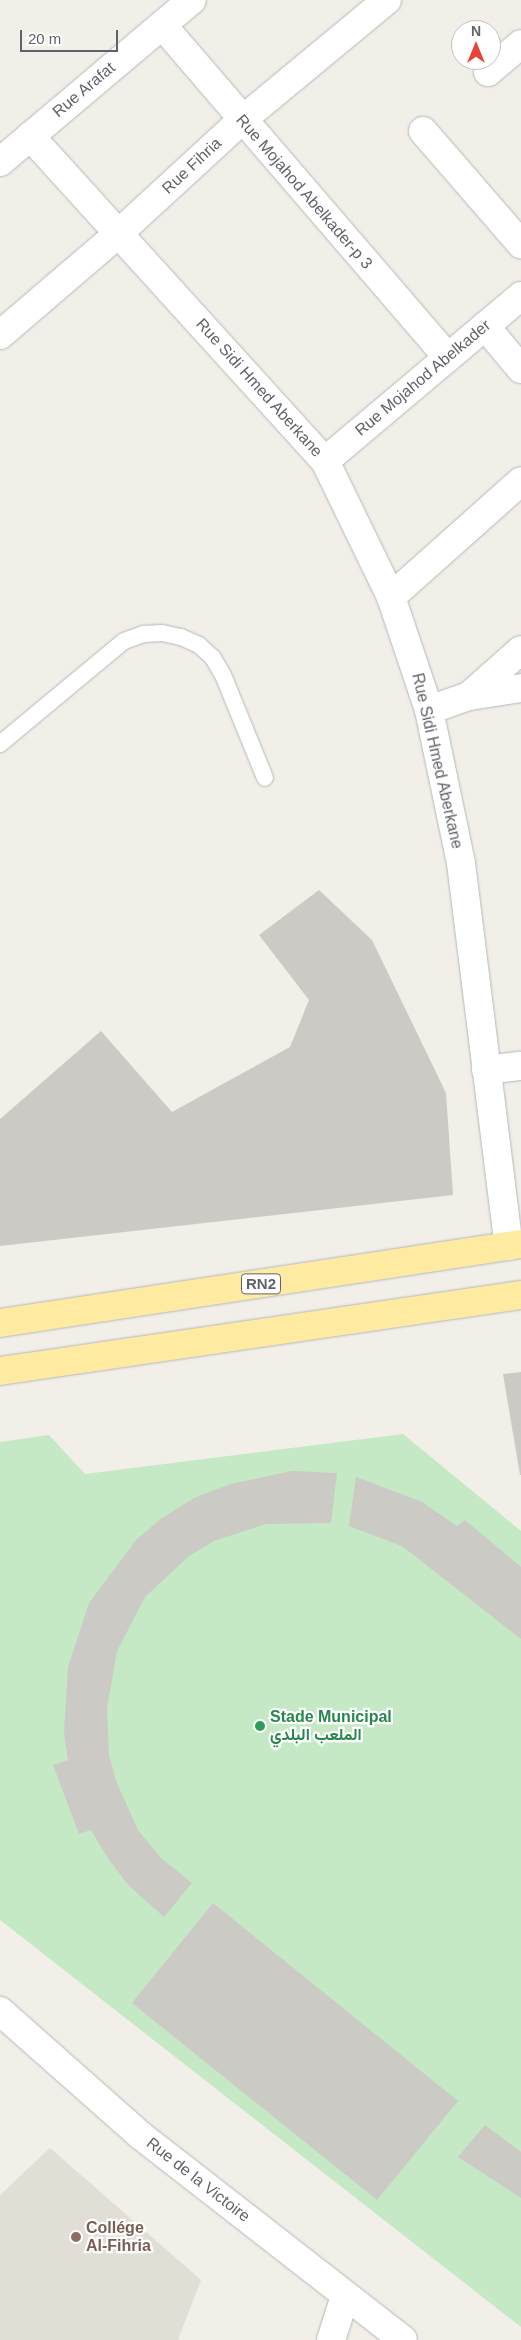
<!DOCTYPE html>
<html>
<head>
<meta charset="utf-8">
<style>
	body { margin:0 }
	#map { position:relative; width:521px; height:2340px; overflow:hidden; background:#f1efe8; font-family:Arial,Vazirmatn,sans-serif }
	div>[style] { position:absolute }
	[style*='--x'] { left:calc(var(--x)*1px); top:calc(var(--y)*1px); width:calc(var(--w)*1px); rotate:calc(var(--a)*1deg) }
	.education>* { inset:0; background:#e1ded6 }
	.green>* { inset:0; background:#c5e8c5 }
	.building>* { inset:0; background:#cccac5 }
	.roads { filter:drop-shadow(0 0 1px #b5b8bc) drop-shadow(0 0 1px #b5b8bc) }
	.service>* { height:16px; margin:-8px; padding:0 8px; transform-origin:8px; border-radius:8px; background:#fff }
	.minor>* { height:28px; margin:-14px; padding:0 14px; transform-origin:14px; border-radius:14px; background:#fff }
	.trunk>* { height:28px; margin:-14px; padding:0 14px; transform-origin:14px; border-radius:14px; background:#feeaa1 }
	.dots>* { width:14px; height:14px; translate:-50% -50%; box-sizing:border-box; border:2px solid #fff; border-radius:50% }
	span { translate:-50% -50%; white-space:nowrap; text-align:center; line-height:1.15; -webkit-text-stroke:4.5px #fff; paint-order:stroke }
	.shield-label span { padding:1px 4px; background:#fff; border:1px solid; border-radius:4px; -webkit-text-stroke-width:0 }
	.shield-label { font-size:15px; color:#5f6368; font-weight:700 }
	.street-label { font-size:16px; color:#5f6368 }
	.leisure-label { font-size:16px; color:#27864d; font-weight:700 }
	.left { translate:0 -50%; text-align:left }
	.education-label { font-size:16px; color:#785e54; font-weight:700 }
	.north { position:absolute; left:451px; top:20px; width:50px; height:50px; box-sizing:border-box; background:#fff; border:1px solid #bfc1c3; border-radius:50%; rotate:0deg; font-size:14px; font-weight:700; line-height:20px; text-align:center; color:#5f6368 }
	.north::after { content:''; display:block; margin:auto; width:18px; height:22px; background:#ea4335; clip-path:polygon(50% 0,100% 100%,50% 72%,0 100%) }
	.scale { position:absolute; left:20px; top:30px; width:98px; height:22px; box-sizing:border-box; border:2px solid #5f6368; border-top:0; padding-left:6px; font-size:15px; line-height:18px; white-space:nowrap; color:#5f6368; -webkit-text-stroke:4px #fff; paint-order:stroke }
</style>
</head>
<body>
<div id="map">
	<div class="education">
		<div style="clip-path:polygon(50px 2148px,201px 2280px,178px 2340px,0 2340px,0 2195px)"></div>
	</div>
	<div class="green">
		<div style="clip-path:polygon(403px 1434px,521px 1531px,521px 2327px,0 1920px,0 1442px,49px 1435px,85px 1474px)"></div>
	</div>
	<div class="building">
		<div style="clip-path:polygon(319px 890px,372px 940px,446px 1093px,453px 1195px,0 1246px,0 1119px,101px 1031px,172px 1112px,290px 1047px,309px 1000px,259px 935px)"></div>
		<div style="clip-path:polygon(521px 1372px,521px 1475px,520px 1475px,503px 1374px)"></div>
		<div style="clip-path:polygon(292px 1471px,337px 1473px,331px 1523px,266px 1524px,214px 1541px,189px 1556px,145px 1597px,117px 1651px,107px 1708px,109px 1755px,116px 1781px,138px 1830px,162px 1859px,192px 1883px,164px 1917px,129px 1886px,107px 1857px,91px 1830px,79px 1834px,53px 1765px,68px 1760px,64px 1732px,68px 1667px,89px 1603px,136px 1540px,162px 1518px,196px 1497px,231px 1484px)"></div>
		<div style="clip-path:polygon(356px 1477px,422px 1502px,457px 1526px,465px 1520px,521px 1567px,521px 1639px,402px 1546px,349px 1526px)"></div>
		<div style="clip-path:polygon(213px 1903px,458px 2101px,377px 2200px,132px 2003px)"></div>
		<div style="clip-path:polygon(485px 2125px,521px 2152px,521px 2198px,458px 2157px)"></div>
	</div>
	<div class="roads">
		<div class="service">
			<div style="--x:0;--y:744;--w:161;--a:-39.7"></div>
			<div style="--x:124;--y:641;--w:20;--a:-20"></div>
			<div style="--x:143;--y:634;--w:19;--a:-3"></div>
			<div style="--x:162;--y:633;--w:19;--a:12"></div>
			<div style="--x:181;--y:637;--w:20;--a:24"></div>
			<div style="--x:199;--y:645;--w:19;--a:43"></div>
			<div style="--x:213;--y:658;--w:20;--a:60"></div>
			<div style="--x:223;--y:675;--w:111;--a:67.8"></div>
		</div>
		<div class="minor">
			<div style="--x:162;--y:25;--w:438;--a:49.3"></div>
			<div style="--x:488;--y:72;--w:43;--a:-40.3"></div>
			<div style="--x:423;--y:131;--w:150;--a:49.1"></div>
			<div style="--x:30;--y:136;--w:439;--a:47.8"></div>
			<div style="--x:325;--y:461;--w:151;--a:64.1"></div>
			<div style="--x:391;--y:597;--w:119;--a:71.4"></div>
			<div style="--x:429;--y:710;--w:156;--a:78.2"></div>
			<div style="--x:461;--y:863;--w:386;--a:82.9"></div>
			<div style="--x:0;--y:162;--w:251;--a:-40.2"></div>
			<div style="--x:485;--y:326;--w:56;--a:50.1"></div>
			<div style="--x:0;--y:335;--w:157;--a:-40.6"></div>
			<div style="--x:119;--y:233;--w:167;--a:-42.6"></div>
			<div style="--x:242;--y:120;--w:188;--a:-39.6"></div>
			<div style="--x:325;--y:461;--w:256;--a:-40.1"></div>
			<div style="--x:391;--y:597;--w:174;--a:-41.7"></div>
			<div style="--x:469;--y:696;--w:53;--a:-8.7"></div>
			<div style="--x:429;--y:710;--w:42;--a:-19.3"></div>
			<div style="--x:469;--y:696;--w:69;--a:-41.5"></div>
			<div style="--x:486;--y:1070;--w:35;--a:-7"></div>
			<div style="--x:0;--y:2011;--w:187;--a:41.5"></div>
			<div style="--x:140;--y:2135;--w:333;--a:37.9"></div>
			<div style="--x:331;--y:2340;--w:46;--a:-72.3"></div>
		</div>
		<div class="trunk">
			<div style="--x:0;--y:1323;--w:527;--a:-8.62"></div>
			<div style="--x:0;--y:1371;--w:527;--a:-8.3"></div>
		</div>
	</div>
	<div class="dots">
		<div style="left:260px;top:1726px;background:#2e9e5b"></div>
		<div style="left:76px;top:2237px;background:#8d6e63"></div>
	</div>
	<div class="shield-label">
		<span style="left:261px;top:1284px">RN2</span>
	</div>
	<div class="street-label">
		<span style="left:84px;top:90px;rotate:-40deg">Rue Arafat</span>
		<span style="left:192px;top:166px;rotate:-43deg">Rue Fihria</span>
		<span style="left:304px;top:192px;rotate:49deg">Rue Mojahod Abelkader-p 3</span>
		<span style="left:423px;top:378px;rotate:-40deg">Rue Mojahod Abelkader</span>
		<span style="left:259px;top:388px;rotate:48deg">Rue Sidi Hmed Aberkane</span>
		<span style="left:437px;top:761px;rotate:77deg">Rue Sidi Hmed Aberkane</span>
		<span style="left:198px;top:2180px;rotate:38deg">Rue de la Victoire</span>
	</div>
	<div class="leisure-label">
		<span class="left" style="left:270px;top:1726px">Stade Municipal<br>الملعب البلدي</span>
	</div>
	<div class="education-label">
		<span class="left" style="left:86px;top:2237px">Collége<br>Al-Fihria</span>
	</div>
	<div class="north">N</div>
	<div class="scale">20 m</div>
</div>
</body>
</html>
